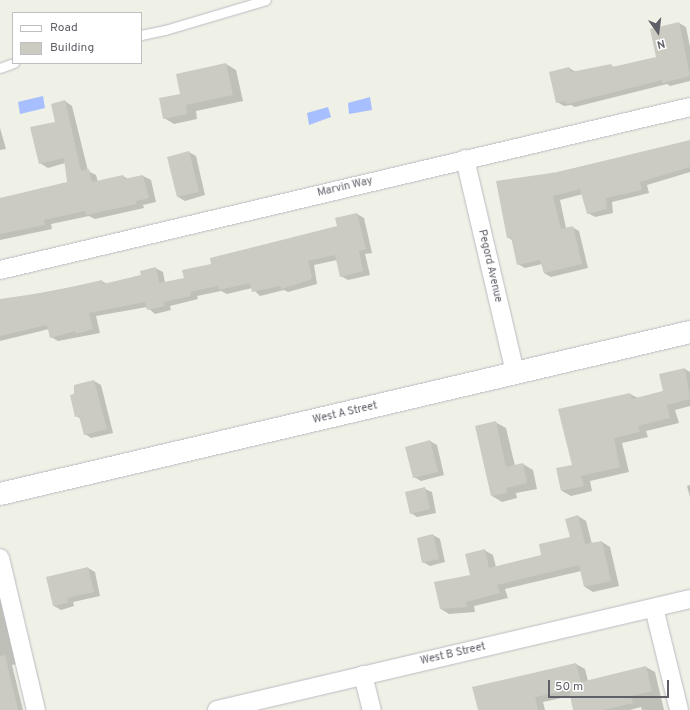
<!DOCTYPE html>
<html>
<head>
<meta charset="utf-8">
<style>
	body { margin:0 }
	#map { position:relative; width:690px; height:710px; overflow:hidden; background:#eff0e6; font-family:Overpass,sans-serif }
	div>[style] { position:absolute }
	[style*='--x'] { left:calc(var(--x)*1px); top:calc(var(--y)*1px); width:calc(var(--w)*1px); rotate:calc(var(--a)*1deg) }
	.water>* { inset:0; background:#a7beff }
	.shadow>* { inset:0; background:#0003 }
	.building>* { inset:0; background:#cbcbc2 }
	.roads { filter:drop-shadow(0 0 1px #bbbcc2) drop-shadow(0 0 1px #bbbcc2) }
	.lane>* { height:9px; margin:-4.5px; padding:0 4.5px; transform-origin:4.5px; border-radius:4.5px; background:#fff }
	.street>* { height:18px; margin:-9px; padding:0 9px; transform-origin:9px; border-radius:9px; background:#fff }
	.secondary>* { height:22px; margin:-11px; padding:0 11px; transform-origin:11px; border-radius:11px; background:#fff }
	span { translate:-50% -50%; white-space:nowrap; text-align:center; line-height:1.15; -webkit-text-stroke:3px #fff; paint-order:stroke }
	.street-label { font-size:11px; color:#5e5f67 }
	.legend { position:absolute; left:12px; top:12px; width:130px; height:52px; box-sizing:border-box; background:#fff; border:1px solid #bfbfc2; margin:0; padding:5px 7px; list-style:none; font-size:12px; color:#5e5f67 }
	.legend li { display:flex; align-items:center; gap:8px; height:20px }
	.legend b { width:20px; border:1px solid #bfbfc2 }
	.north { position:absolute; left:638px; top:12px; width:40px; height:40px; -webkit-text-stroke:3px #fff; paint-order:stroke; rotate:166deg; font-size:11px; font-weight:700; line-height:16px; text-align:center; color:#5e5f67 }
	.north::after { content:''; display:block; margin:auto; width:14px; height:18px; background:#5e5f67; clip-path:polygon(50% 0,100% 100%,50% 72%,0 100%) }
	.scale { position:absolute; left:548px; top:680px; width:121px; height:18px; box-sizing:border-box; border:2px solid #5e5f67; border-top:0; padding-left:5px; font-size:12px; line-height:14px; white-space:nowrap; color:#5e5f67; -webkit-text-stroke:3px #fff; paint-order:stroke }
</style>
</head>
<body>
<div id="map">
	<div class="water">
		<div style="clip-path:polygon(43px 96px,45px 108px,20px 114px,18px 102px)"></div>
		<div style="clip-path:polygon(370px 97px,372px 110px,349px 114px,348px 103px)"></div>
		<div style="clip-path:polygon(328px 107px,331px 117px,309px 125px,307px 113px)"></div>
	</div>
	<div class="shadow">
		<div style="clip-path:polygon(679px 23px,686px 27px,690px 47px,690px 81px,670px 86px,667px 84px,575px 107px,571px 105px,564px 106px,557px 102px,569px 68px,576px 72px,611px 65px,615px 68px,657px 58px)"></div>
		<div style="clip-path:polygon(226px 64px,236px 70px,243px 101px,196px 111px,197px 119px,174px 124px,164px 118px,182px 94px)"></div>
		<div style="clip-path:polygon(65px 101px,72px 106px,88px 171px,96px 175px,98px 182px,123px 176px,128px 179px,143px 176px,151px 180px,156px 202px,143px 205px,144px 208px,95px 219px,89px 216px,51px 224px,52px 229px,0 240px,0 199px,69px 183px,65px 163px,48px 168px,40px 163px)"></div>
		<div style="clip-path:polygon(0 128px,6px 149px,0 150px)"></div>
		<div style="clip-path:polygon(690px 141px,690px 172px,647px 185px,649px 193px,612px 202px,613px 213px,595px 217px,588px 213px,583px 194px,560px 200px,566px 228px,572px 227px,579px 231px,588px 268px,551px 277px,544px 273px,542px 264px,525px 268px,518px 264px,512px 240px,507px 237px,558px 172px)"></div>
		<div style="clip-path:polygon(189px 152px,196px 156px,205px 195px,185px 201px,178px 197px)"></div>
		<div style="clip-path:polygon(357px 214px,364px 218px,372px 253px,365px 254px,370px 275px,348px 280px,341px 276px,337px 260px,314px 265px,317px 284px,288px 292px,284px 290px,260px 296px,252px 288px,227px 294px,221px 291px,197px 296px,198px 299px,170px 306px,171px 310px,155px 314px,147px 307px,96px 316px,100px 333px,58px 341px,51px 337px,49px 329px,0 341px,0 301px,102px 281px,107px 284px,142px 275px,155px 268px,163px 272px,165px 283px,185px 279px,212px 264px,338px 227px,336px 218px)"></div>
		<div style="clip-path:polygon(685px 369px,690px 372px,690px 406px,675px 410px,679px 423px,646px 431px,648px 437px,622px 443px,629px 472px,590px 481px,592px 491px,571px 496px,562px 491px,573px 466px,630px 394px,638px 398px,664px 391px)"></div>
		<div style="clip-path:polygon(94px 381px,101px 385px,113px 433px,91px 438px,85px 434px,81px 419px,76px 416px,76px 395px)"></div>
		<div style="clip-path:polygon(495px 422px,506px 428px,515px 466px,523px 464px,533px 470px,537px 489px,516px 493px,517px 498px,502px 502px,492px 496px)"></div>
		<div style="clip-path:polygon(430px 441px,437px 445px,444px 475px,421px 481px,414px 477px)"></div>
		<div style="clip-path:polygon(690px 485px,690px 497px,687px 486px)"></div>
		<div style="clip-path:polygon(425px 489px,432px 492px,436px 513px,417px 517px,411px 513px)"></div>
		<div style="clip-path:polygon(578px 516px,586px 521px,592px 544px,602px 542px,610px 547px,619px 586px,593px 592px,585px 587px,581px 571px,505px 589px,508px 598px,474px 606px,475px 612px,449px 614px,441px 609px,471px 576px,484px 550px,493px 555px,496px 567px,543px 556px,571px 537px)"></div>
		<div style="clip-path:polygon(433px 535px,440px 539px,445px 562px,430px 566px,423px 562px)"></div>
		<div style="clip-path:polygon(88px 568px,95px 572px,100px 596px,73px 602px,74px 606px,61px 610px,54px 606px)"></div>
		<div style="clip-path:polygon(0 597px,16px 664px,12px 665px,23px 710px,0 710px)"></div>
		<div style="clip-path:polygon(576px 664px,585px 669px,588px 681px,646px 667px,655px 672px,664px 710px,642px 710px,641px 707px,630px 710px,574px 710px,571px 696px,543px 702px,545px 710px,479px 710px)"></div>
	</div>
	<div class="building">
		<div style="clip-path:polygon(679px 22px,690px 76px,662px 83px,662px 80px,567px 104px,566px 101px,556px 103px,549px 72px,569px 67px,571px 72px,611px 64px,612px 67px,656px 57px,650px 29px)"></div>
		<div style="clip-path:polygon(226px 63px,233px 95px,186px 105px,187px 114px,163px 119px,159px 98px,180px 94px,176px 74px)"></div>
		<div style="clip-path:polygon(65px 100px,81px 171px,89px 169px,92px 182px,123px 175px,124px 179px,143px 175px,149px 198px,136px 201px,136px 204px,86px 215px,85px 211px,44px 220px,45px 225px,0 234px,0 198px,67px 182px,64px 158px,39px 164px,30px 127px,55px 122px,51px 104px)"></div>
		<div style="clip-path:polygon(690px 140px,690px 167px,640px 182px,642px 190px,606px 198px,607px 209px,587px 214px,580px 189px,553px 196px,561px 229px,573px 226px,582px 264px,544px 273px,540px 260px,517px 265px,511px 237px,507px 238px,496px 181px,558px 172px)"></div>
		<div style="clip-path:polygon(189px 151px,199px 192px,177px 197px,167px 157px)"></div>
		<div style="clip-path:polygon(357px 213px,366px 249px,359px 251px,363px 271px,340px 277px,335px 255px,308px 261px,312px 277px,310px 280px,281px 289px,280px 286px,252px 292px,250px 283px,219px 290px,218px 286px,190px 292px,191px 296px,164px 302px,165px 306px,147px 310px,145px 302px,89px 313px,93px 329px,76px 334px,75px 331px,50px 338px,47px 325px,0 336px,0 299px,55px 291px,102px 280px,103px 284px,141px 275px,140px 271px,156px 267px,159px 283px,184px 278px,182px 270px,211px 264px,210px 258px,337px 226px,335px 218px)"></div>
		<div style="clip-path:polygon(685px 368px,690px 399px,667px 405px,670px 418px,638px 426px,640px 432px,614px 438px,620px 467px,581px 476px,584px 486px,561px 491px,556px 468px,572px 465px,558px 409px,630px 393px,632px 399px,663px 391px,659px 374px)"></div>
		<div style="clip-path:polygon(94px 380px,107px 429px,84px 435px,79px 416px,75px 417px,70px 395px,74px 394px,74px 385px)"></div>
		<div style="clip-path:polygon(496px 421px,506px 467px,523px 463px,527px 483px,506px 488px,507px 493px,491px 496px,475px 426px)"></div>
		<div style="clip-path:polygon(430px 440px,438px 472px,413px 478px,405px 447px)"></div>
		<div style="clip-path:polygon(425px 487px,430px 509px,410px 514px,405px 492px)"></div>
		<div style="clip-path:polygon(578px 515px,585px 544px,602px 541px,611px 581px,584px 587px,579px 565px,497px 585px,500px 593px,466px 602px,467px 607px,440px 609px,434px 582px,470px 575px,465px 554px,485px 549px,489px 568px,541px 555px,539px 544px,570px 537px,565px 519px)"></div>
		<div style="clip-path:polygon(433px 534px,439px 559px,422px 563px,417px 538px)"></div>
		<div style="clip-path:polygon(88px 567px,94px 592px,67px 598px,68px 603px,53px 606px,46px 577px)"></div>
		<div style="clip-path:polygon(5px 655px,18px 710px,0 710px,0 656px)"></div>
		<div style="clip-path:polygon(576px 663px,581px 682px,646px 666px,652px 691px,631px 696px,633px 703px,603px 710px,573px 710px,569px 690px,535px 697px,538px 710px,478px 710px,472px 687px)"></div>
	</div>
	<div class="roads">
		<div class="lane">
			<div style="--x:141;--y:35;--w:25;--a:-12"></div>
			<div style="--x:165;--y:30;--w:105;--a:-16.5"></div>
			<div style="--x:0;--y:68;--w:15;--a:-20"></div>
		</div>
		<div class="street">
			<div style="--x:465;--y:159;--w:220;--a:76.8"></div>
			<div style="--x:0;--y:270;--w:709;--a:-13.29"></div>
			<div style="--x:0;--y:558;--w:156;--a:76.7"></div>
			<div style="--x:654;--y:608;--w:105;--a:76.2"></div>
			<div style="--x:363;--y:675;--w:36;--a:76"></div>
			<div style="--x:217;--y:710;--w:486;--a:-13.2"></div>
		</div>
		<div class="secondary">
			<div style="--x:0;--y:494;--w:709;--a:-13.21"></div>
		</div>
	</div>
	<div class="street-label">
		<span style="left:345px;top:187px;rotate:-13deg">Marvin Way</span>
		<span style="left:490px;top:266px;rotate:77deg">Pegord Avenue</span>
		<span style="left:345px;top:413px;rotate:-13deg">West A Street</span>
		<span style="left:453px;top:654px;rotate:-13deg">West B Street</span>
	</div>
	<ul class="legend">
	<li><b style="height:5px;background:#fff"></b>Road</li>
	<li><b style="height:11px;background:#cbcbc2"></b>Building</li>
	</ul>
	<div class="north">N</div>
	<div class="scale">50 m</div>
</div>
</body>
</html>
